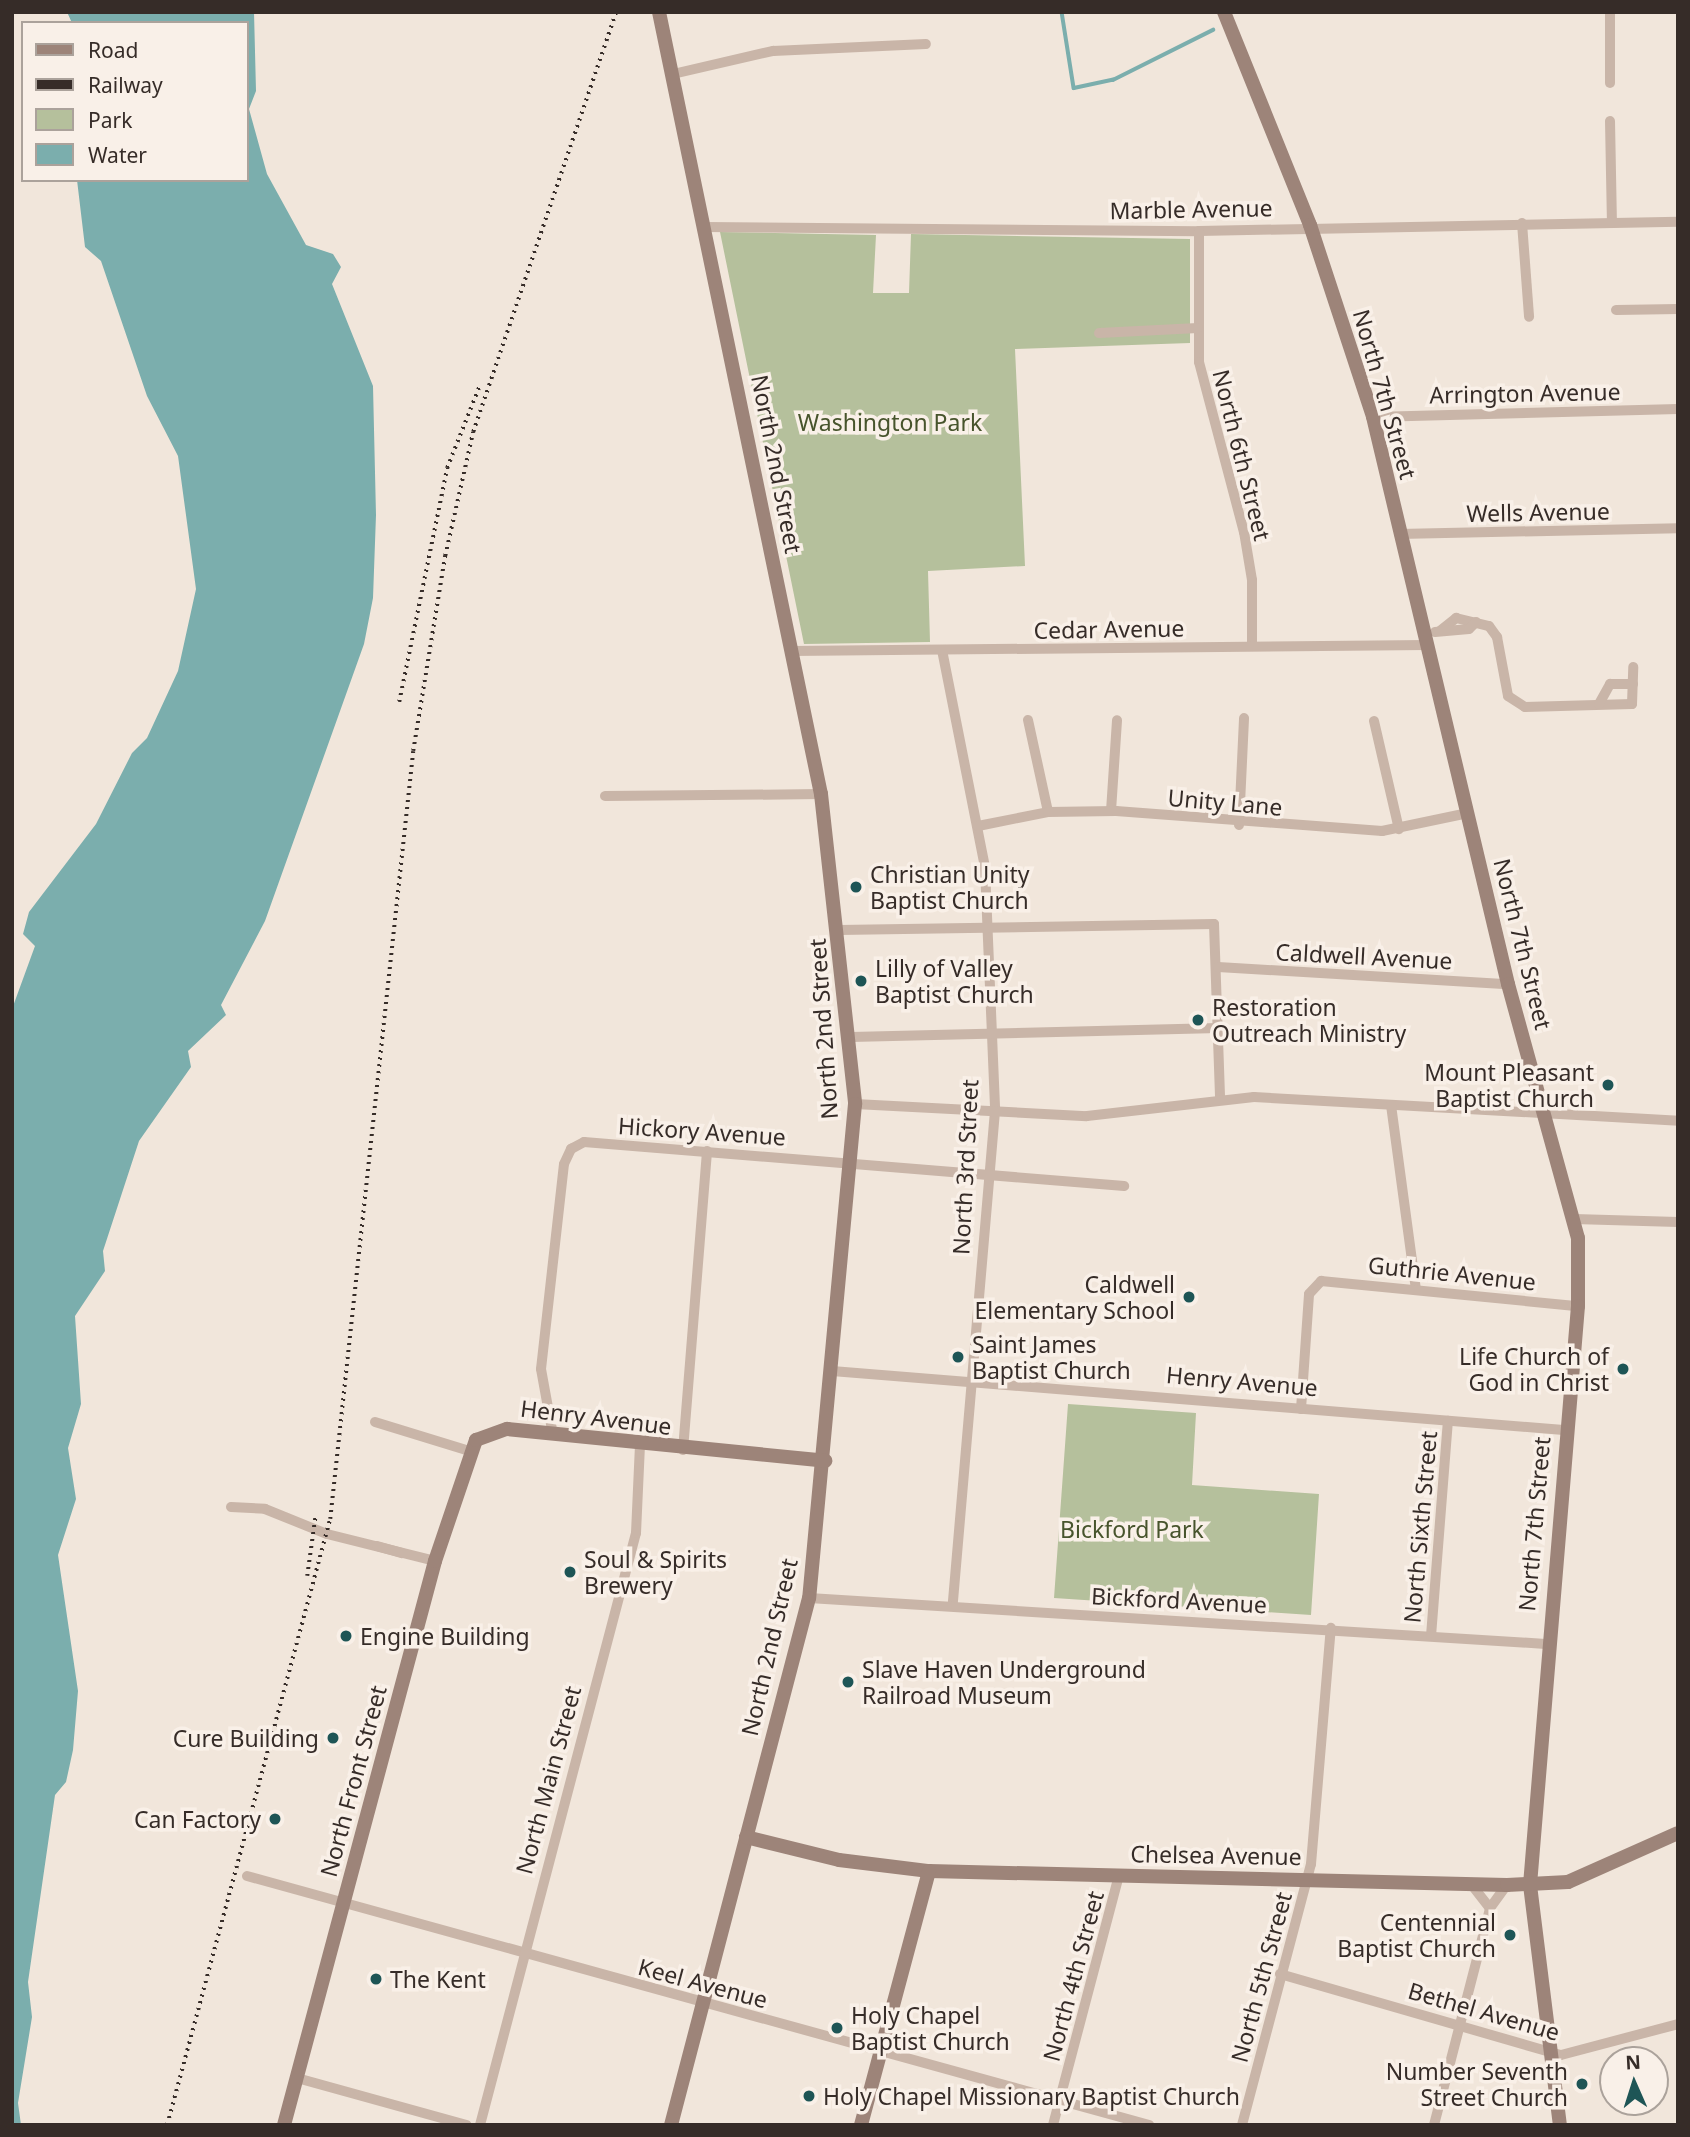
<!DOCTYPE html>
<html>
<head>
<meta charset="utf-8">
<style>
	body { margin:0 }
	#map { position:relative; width:1690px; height:2137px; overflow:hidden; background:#f1e6db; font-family:"Noto Sans",sans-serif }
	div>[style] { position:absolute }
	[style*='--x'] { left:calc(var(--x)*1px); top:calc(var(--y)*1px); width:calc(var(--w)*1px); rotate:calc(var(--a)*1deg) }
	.green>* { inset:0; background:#b5c09c }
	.water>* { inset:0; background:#7baead }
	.stream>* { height:3.5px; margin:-1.75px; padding:0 1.75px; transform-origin:1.75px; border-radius:1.75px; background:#7baead }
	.street>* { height:10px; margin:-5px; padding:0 5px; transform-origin:5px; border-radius:5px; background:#c9b5a8 }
	.secondary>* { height:14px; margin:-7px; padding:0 7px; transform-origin:7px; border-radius:7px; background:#9d8479 }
	.rail>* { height:3.5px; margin-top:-1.75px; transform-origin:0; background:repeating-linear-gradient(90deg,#362c28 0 2px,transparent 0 7px) }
	.dots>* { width:19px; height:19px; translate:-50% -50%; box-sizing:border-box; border:4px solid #f9f0e8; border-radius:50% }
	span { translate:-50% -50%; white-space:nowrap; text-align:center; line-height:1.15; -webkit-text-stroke:7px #f9f0e8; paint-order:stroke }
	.street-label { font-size:23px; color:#362c28 }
	.park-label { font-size:23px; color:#47542c }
	.poi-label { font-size:23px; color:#362c28 }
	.left { translate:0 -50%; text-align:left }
	.right { translate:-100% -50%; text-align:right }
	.frame { position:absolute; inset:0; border:14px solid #362c28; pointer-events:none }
	.legend { position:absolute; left:21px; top:21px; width:228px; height:161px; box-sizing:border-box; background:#f9f0e8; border:2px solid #aba29b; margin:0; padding:9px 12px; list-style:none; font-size:21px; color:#362c28 }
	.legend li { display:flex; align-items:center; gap:14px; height:35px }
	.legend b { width:35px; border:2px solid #aba29b }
	.north { position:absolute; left:1599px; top:2046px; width:70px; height:70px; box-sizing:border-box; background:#f9f0e8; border:2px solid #aba29b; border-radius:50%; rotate:357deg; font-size:19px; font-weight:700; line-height:28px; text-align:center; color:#362c28 }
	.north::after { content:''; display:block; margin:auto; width:24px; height:32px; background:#1e5556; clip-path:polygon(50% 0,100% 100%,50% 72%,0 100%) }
</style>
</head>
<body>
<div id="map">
	<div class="green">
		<div style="clip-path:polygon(720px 232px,876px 235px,873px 293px,909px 293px,911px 234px,1190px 239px,1190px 343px,1015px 349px,1025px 566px,928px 571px,930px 642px,804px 644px)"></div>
		<div style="clip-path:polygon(1068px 1404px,1196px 1413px,1192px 1485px,1319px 1494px,1311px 1615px,1054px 1598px)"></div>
	</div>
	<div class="water">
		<div style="clip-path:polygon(67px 12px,254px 12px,256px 91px,249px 109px,267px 174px,306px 245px,333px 254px,341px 267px,332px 284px,373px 386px,376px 515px,373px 598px,364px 644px,265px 921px,221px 1005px,226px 1015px,188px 1051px,191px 1067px,139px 1141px,103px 1251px,105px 1271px,75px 1316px,81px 1404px,68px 1448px,76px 1499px,58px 1555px,78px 1691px,73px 1750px,66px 1782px,55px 1795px,28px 1982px,32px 2017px,18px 2103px,21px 2125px,12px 2125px,12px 1009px,35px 946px,23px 934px,29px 912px,96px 824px,132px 753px,147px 738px,178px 671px,196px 589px,178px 456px,147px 396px,101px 261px,85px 247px,77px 180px,247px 180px,247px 23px,72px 23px)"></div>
	</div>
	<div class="stream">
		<div style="--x:1062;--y:12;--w:77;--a:81"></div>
		<div style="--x:1074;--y:88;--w:40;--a:-12"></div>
		<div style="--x:1113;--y:80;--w:112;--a:-26.6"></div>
	</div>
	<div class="street">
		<div style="--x:1610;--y:12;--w:71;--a:90"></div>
		<div style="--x:673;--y:74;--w:103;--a:-13"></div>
		<div style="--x:773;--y:51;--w:153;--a:-2.6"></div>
		<div style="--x:1610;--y:121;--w:102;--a:88.9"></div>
		<div style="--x:1522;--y:223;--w:94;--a:85.7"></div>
		<div style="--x:705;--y:227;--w:494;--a:0.5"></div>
		<div style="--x:1199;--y:231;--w:479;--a:-1.1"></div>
		<div style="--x:1199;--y:231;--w:131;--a:90"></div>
		<div style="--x:1199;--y:362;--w:176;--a:75.2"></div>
		<div style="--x:1244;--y:532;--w:49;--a:80.5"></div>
		<div style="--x:1252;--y:580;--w:66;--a:90"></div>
		<div style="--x:1616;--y:310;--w:62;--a:-0.9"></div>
		<div style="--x:1099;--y:333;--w:99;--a:-2.9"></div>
		<div style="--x:1373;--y:417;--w:305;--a:-1.5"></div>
		<div style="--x:1399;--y:534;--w:279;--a:-1.2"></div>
		<div style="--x:1440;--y:631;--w:21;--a:-39"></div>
		<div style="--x:1456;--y:618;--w:34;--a:14"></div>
		<div style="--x:1489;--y:626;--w:14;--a:54"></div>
		<div style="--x:1497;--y:637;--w:60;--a:79.4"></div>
		<div style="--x:1508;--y:696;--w:20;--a:33"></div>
		<div style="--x:1525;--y:707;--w:107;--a:-1.6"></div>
		<div style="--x:1632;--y:704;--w:37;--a:-88"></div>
		<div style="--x:1435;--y:632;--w:34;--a:-5"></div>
		<div style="--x:1469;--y:629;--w:10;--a:-45"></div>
		<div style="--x:942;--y:650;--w:222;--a:78.8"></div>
		<div style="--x:985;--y:868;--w:243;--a:87.6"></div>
		<div style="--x:995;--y:1111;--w:496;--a:94.9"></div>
		<div style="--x:791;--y:651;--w:636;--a:-0.54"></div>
		<div style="--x:1599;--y:704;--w:23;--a:-61"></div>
		<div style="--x:1610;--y:684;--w:23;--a:0"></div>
		<div style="--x:1028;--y:720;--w:94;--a:77.7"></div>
		<div style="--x:1374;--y:721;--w:111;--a:77"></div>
		<div style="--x:605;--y:796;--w:216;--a:-0.5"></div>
		<div style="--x:1111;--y:811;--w:91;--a:-86.2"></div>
		<div style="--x:1239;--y:825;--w:107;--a:-87.3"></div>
		<div style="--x:978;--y:826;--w:71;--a:-11.3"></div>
		<div style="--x:1048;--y:812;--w:68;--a:-0.8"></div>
		<div style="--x:1116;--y:811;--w:267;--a:4.3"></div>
		<div style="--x:1382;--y:831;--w:88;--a:-11.8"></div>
		<div style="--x:839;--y:930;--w:375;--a:-0.9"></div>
		<div style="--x:1214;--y:924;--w:174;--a:88"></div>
		<div style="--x:1218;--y:967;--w:290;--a:3.4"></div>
		<div style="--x:851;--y:1037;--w:368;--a:-1.4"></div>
		<div style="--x:855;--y:1104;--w:232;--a:3"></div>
		<div style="--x:1087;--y:1116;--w:168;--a:-6.5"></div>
		<div style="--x:1254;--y:1097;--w:425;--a:3.2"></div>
		<div style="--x:1391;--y:1105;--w:186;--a:82.3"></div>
		<div style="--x:1574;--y:1219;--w:104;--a:1.7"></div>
		<div style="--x:832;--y:1371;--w:734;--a:4.61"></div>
		<div style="--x:1301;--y:1409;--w:115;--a:-86"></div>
		<div style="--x:1309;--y:1294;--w:18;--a:-47"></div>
		<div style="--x:1321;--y:1281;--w:258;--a:5.6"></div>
		<div style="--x:375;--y:1422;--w:98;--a:17.1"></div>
		<div style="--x:553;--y:1435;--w:67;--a:-100.3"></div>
		<div style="--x:541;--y:1369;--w:206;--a:-83.6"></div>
		<div style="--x:564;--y:1164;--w:17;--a:-65"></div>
		<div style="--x:571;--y:1149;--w:15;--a:-28"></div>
		<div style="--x:584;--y:1142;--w:542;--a:4.66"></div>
		<div style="--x:683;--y:1450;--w:300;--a:-85.4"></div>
		<div style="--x:231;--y:1507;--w:34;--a:3"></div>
		<div style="--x:265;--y:1509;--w:67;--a:22"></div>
		<div style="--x:327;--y:1534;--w:111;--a:14"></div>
		<div style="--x:377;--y:1546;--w:26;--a:16"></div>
		<div style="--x:809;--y:1598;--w:738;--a:3.57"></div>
		<div style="--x:1431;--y:1636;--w:216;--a:-85.5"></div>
		<div style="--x:247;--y:1876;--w:936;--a:15.43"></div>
		<div style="--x:1471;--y:1884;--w:31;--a:52"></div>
		<div style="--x:1280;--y:1974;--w:292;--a:16.1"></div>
		<div style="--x:1561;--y:2055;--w:121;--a:-14.8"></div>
		<div style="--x:297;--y:2078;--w:176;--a:15.5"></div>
		<div style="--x:480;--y:2125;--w:612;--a:-75.24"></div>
		<div style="--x:636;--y:1533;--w:89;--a:-87.4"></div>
		<div style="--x:1053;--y:2125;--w:258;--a:-75.2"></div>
		<div style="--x:1242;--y:2125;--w:270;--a:-75.2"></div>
		<div style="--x:1311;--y:1864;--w:237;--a:-85.2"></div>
		<div style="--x:1434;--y:2125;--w:224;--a:-75.5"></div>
		<div style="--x:1490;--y:1908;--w:29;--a:-54"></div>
	</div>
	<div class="secondary">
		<div style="--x:659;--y:12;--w:799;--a:78.3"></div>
		<div style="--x:821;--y:794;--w:312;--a:83.7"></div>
		<div style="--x:855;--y:1104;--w:496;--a:95.3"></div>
		<div style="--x:809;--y:1598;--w:545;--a:104.67"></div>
		<div style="--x:1224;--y:12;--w:230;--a:68"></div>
		<div style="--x:1310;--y:225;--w:202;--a:71.8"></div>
		<div style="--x:1373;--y:417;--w:583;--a:76.61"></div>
		<div style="--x:1508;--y:984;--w:263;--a:74.6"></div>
		<div style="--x:1578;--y:1238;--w:68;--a:90"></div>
		<div style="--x:1578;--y:1306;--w:581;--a:94.74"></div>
		<div style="--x:1530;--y:1885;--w:242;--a:82.9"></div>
		<div style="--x:746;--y:1837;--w:96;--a:13.9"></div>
		<div style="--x:839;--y:1860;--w:91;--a:7"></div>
		<div style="--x:929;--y:1871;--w:578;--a:1.39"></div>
		<div style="--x:1507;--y:1885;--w:61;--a:-2.8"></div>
		<div style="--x:1568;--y:1882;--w:120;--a:-24"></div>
		<div style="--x:284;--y:2125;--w:584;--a:-75.01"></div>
		<div style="--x:435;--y:1561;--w:128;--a:-71.3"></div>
		<div style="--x:476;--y:1440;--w:33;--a:-20"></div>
		<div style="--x:507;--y:1429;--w:320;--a:5.7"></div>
		<div style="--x:861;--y:2125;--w:263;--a:-75"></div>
	</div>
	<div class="rail">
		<div style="--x:399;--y:702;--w:239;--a:-78.4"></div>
		<div style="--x:447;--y:468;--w:87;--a:-68.4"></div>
		<div style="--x:307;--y:1576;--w:59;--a:-82.1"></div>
		<div style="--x:167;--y:2125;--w:628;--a:-74.95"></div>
		<div style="--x:330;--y:1519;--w:772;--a:-83.83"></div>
		<div style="--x:413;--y:751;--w:198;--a:-80.7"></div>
		<div style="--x:445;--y:556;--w:127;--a:-77.3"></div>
		<div style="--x:473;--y:432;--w:444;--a:-71.2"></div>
	</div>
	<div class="dots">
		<div style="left:856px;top:887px;background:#1e5556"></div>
		<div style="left:861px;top:981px;background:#1e5556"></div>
		<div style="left:1198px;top:1020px;background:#1e5556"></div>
		<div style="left:1608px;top:1085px;background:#1e5556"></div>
		<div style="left:1189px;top:1297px;background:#1e5556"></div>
		<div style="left:958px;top:1357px;background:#1e5556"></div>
		<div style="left:1623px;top:1369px;background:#1e5556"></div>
		<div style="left:570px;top:1572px;background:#1e5556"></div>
		<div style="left:346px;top:1636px;background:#1e5556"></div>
		<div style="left:848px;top:1682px;background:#1e5556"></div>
		<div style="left:333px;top:1738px;background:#1e5556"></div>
		<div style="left:275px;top:1819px;background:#1e5556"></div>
		<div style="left:1510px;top:1935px;background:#1e5556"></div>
		<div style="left:376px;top:1979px;background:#1e5556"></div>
		<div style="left:837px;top:2028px;background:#1e5556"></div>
		<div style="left:1582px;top:2084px;background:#1e5556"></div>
		<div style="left:809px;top:2096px;background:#1e5556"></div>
	</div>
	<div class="street-label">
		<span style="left:1191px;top:209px;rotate:-1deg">Marble Avenue</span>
		<span style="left:1525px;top:393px;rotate:-1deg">Arrington Avenue</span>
		<span style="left:1385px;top:394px;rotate:74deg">North 7th Street</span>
		<span style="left:1242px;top:455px;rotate:76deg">North 6th Street</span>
		<span style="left:777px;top:464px;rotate:79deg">North 2nd Street</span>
		<span style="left:1538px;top:512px;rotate:-1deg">Wells Avenue</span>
		<span style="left:1109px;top:629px;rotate:-1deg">Cedar Avenue</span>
		<span style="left:1225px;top:802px;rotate:5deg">Unity Lane</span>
		<span style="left:1523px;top:944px;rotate:76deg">North 7th Street</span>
		<span style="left:1364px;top:956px;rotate:3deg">Caldwell Avenue</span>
		<span style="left:823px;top:1029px;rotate:-94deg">North 2nd Street</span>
		<span style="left:702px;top:1131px;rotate:4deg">Hickory Avenue</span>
		<span style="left:965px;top:1167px;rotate:-87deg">North 3rd Street</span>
		<span style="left:1452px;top:1273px;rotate:6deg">Guthrie Avenue</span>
		<span style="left:1242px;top:1381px;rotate:5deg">Henry Avenue</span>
		<span style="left:596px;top:1417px;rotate:7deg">Henry Avenue</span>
		<span style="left:1534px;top:1524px;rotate:-85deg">North 7th Street</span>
		<span style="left:1420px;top:1527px;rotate:-85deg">North Sixth Street</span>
		<span style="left:1179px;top:1600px;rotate:3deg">Bickford Avenue</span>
		<span style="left:769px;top:1647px;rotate:-77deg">North 2nd Street</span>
		<span style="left:548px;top:1780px;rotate:-75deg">North Main Street</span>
		<span style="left:353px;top:1781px;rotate:-75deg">North Front Street</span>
		<span style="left:1216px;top:1855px;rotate:1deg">Chelsea Avenue</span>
		<span style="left:1073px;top:1976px;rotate:-75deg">North 4th Street</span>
		<span style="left:1261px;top:1977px;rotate:-75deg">North 5th Street</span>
		<span style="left:703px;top:1983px;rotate:15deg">Keel Avenue</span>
		<span style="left:1484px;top:2011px;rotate:16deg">Bethel Avenue</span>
	</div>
	<div class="park-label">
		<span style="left:890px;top:422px">Washington Park</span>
		<span style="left:1132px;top:1529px">Bickford Park</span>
	</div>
	<div class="poi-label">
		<span class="left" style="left:870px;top:887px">Christian Unity<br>Baptist Church</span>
		<span class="left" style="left:875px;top:981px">Lilly of Valley<br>Baptist Church</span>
		<span class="left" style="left:1212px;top:1020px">Restoration<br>Outreach Ministry</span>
		<span class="right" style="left:1594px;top:1085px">Mount Pleasant<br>Baptist Church</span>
		<span class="right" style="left:1175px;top:1297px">Caldwell<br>Elementary School</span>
		<span class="left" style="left:972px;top:1357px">Saint James<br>Baptist Church</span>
		<span class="right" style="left:1609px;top:1369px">Life Church of<br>God in Christ</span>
		<span class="left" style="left:584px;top:1572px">Soul &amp; Spirits<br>Brewery</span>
		<span class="left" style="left:360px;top:1636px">Engine Building</span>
		<span class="left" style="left:862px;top:1682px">Slave Haven Underground<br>Railroad Museum</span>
		<span class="right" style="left:319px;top:1738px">Cure Building</span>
		<span class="right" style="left:261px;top:1819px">Can Factory</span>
		<span class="right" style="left:1496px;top:1935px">Centennial<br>Baptist Church</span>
		<span class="left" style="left:390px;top:1979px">The Kent</span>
		<span class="left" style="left:851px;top:2028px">Holy Chapel<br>Baptist Church</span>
		<span class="right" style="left:1568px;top:2084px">Number Seventh<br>Street Church</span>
		<span class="left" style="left:823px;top:2096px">Holy Chapel Missionary Baptist Church</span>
	</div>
	<div class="frame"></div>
	<ul class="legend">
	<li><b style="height:9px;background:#9d8479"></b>Road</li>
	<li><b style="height:9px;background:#362c28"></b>Railway</li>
	<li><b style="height:19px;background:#b5c09c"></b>Park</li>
	<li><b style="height:19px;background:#7baead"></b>Water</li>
	</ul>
	<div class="north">N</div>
</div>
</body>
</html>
